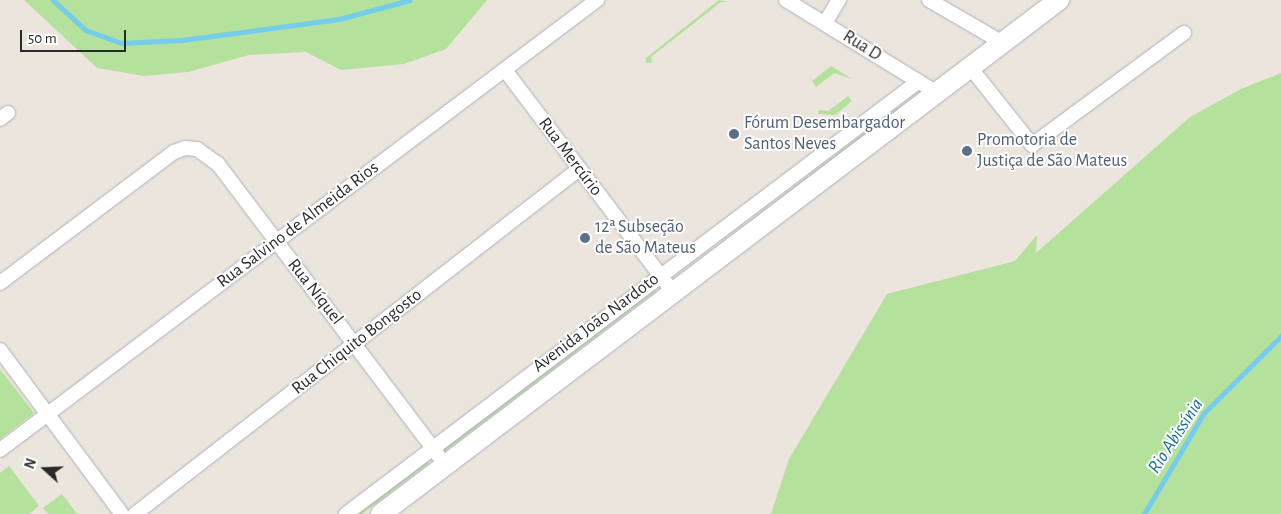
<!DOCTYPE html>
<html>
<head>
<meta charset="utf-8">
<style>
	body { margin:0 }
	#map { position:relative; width:1281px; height:514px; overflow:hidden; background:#ece5dd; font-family:"Alegreya Sans",sans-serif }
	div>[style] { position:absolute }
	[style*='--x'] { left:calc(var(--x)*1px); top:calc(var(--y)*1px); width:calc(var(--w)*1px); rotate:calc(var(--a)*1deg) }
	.green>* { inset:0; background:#b4e19b }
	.stream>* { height:4.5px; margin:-2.25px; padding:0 2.25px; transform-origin:2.25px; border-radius:2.25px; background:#73cdeb }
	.roads { filter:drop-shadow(0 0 1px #adb0ba) drop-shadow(0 0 1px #adb0ba) }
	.street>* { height:14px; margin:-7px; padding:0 7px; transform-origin:7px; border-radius:7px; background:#fff }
	.secondary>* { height:20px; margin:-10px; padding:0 10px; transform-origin:10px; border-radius:10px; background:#fff }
	.dots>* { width:14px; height:14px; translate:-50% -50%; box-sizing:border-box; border:2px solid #fff; border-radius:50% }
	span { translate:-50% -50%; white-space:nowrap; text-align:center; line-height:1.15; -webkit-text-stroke:4px #fff; paint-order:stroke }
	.street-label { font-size:18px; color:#2a2a2a }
	.service-label { font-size:18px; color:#4e5e75 }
	.left { translate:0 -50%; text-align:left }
	.water-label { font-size:19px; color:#116c97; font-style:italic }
	.north { position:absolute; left:20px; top:444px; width:50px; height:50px; -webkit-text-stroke:4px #fff; paint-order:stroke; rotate:290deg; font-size:14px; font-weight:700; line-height:20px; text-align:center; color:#2a2a2a }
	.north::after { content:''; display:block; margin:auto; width:18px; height:22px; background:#2a2a2a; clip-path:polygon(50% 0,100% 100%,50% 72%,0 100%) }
	.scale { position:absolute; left:20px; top:30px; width:106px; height:22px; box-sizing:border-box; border:2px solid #2a2a2a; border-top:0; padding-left:6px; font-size:15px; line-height:18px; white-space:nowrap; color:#2a2a2a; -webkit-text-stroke:4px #fff; paint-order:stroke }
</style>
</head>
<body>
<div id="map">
	<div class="green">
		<div style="clip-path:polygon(24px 0,487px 0,446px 49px,404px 64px,341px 70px,306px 52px,249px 55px,188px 72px,144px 76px,97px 68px)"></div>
		<div style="clip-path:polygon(719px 0,728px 2px,721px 2px,651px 57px,652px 63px,646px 63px,646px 58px)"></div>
		<div style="clip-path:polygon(831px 66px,852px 79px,834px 73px,816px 87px,812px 81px)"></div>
		<div style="clip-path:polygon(1281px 73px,1281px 514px,771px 514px,789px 459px,887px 294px,1015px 261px,1037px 235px,1036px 253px,1190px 117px,1241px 89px)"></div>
		<div style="clip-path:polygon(848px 96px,852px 101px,835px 115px,818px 114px,819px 110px,828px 111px)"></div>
		<div style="clip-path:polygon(897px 108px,900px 108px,688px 269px,689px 268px)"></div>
		<div style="clip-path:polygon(652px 289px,656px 291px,444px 452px,444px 449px)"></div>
		<div style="clip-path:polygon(0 369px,34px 413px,0 439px)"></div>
		<div style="clip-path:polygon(427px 460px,428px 464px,362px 514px,356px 514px)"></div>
		<div style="clip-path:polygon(9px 466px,39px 506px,29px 514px,0 514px,0 473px)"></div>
		<div style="clip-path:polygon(62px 494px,77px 514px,48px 514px,43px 508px)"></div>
	</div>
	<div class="stream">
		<div style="--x:53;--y:0;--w:45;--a:42.3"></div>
		<div style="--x:86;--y:30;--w:37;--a:20"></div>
		<div style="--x:121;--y:43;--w:61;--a:-2.8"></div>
		<div style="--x:182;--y:40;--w:158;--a:-7.6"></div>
		<div style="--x:339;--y:19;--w:73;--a:-15"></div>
		<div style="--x:1144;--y:514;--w:117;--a:-59.3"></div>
		<div style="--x:1204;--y:413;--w:109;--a:-45"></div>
	</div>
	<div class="roads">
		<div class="street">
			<div style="--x:786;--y:0;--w:177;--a:31.6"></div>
			<div style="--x:929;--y:0;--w:86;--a:30.2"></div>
			<div style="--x:825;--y:23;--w:27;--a:-59"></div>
			<div style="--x:970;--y:67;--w:100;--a:51.5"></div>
			<div style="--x:1032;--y:145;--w:189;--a:-36.4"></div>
			<div style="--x:505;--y:70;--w:277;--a:52.9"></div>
			<div style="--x:0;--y:119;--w:10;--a:-37"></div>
			<div style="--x:0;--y:283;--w:218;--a:-37"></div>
			<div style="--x:174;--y:152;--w:12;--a:-20"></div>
			<div style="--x:185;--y:148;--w:12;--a:5"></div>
			<div style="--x:197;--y:149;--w:26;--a:36"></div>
			<div style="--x:218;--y:164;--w:365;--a:52.9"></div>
			<div style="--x:0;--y:350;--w:204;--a:53.4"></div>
			<div style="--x:0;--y:450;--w:748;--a:-37.01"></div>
			<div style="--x:135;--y:514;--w:562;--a:-37.85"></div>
			<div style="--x:346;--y:514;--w:718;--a:-37.08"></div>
		</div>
		<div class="secondary">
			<div style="--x:381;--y:514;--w:851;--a:-37.17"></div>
		</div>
	</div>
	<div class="dots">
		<div style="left:734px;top:134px;background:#5c6f8a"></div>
		<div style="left:967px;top:151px;background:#5c6f8a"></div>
		<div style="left:585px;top:238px;background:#5c6f8a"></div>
	</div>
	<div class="street-label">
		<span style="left:862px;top:46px;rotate:32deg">Rua D</span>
		<span style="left:570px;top:157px;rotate:53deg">Rua Mercúrio</span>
		<span style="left:298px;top:225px;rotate:-37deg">Rua Salvino de Almeida Rios</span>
		<span style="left:315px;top:292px;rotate:52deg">Rua Níquel</span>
		<span style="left:596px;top:323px;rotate:-37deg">Avenida João Nardoto</span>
		<span style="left:357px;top:342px;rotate:-38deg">Rua Chiquito Bongosto</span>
	</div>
	<div class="service-label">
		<span class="left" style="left:744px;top:134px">Fórum Desembargador<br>Santos Neves</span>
		<span class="left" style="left:977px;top:151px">Promotoria de<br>Justiça de São Mateus</span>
		<span class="left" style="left:595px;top:238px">12ª Subseção<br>de São Mateus</span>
	</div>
	<div class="water-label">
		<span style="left:1176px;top:436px;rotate:-57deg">Rio Abissínia</span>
	</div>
	<div class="north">N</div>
	<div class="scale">50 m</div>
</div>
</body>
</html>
